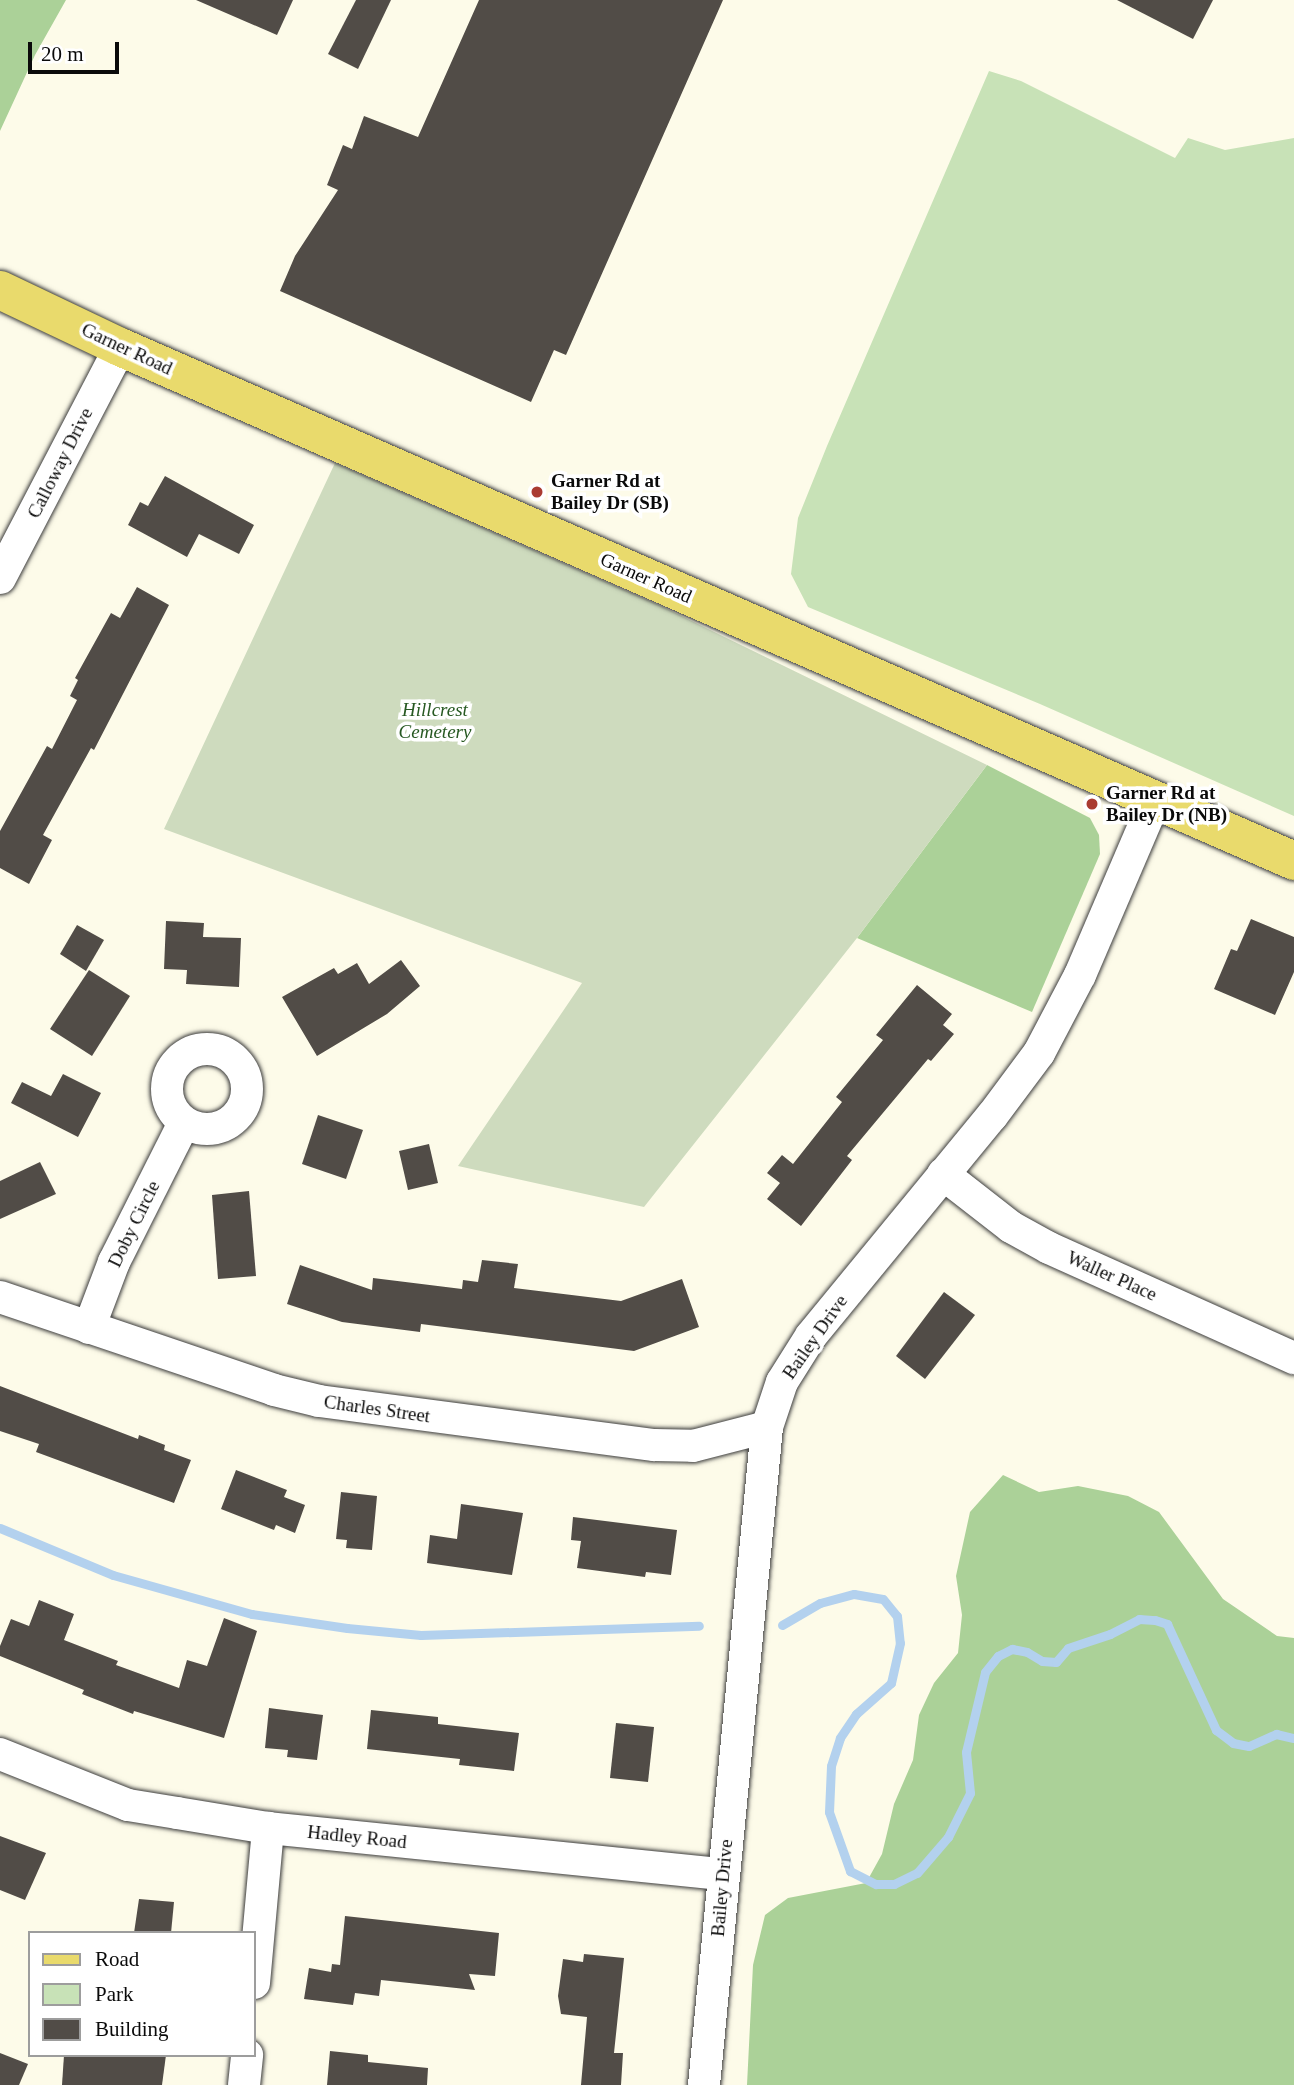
<!DOCTYPE html>
<html>
<head>
<meta charset="utf-8">
<style>
	body { margin:0 }
	#map { position:relative; width:1294px; height:2085px; overflow:hidden; background:#fdfbe9; font-family:"Times New Roman",serif }
	div>[style] { position:absolute }
	[style*='--x'] { left:calc(var(--x)*1px); top:calc(var(--y)*1px); width:calc(var(--w)*1px); rotate:calc(var(--a)*1deg) }
	.green>* { inset:0; background:#c8e2b7 }
	.forest>* { inset:0; background:#abd198 }
	.cemetery>* { inset:0; background:#cedbbe }
	.stream>* { height:9px; margin:-4.5px; padding:0 4.5px; transform-origin:4.5px; border-radius:4.5px; background:#b3d1ee }
	.building>* { inset:0; background:#514c47 }
	.roads { filter:drop-shadow(0 0 2px #3d3d3d) drop-shadow(0 0 2px #3d3d3d) }
	.minor>* { height:32px; margin:-16px; padding:0 16px; transform-origin:16px; border-radius:16px; background:#fff }
	.minor>.ring { margin:-16px; padding:0; box-sizing:content-box; background:none; border:32px solid #fff; border-radius:50% }
	.major>* { height:38px; margin:-19px; padding:0 19px; transform-origin:19px; border-radius:19px; background:#e9da6c }
	.dots>* { width:19px; height:19px; translate:-50% -50%; box-sizing:border-box; border:4px solid #fff; border-radius:50% }
	span { translate:-50% -50%; white-space:nowrap; text-align:center; line-height:1.15; -webkit-text-stroke:7px #fff; paint-order:stroke }
	.street-label { font-size:19px; color:#0a0a0a }
	.poi-label { font-size:19px; color:#0a0a0a; font-weight:700 }
	.left { translate:0 -50%; text-align:left }
	.park-label { font-size:19px; color:#275922; font-style:italic }
	.legend { position:absolute; left:28px; top:1931px; width:228px; height:126px; box-sizing:border-box; background:#fff; border:2px solid #9d9d9d; margin:0; padding:9px 12px; list-style:none; font-size:21px; color:#0a0a0a }
	.legend li { display:flex; align-items:center; gap:14px; height:35px }
	.legend b { width:35px; border:2px solid #9d9d9d }
	.scale { position:absolute; left:28px; top:42px; width:91px; height:32px; box-sizing:border-box; border:4px solid #0a0a0a; border-top:0; padding-left:9px; font-size:21px; line-height:24px; white-space:nowrap; color:#0a0a0a; -webkit-text-stroke:5px #fff; paint-order:stroke }
</style>
</head>
<body>
<div id="map">
	<div class="green">
		<div style="clip-path:polygon(989px 71px,1021px 81px,1175px 158px,1188px 138px,1225px 150px,1294px 138px,1294px 816px,1040px 704px,808px 607px,791px 574px,798px 518px,827px 446px)"></div>
	</div>
	<div class="forest">
		<div style="clip-path:polygon(0 0,66px 0,35px 55px,0 131px)"></div>
		<div style="clip-path:polygon(987px 765px,1090px 818px,1099px 835px,1100px 854px,1032px 1012px,857px 938px)"></div>
		<div style="clip-path:polygon(1003px 1475px,1039px 1492px,1078px 1486px,1128px 1496px,1159px 1512px,1223px 1599px,1277px 1636px,1294px 1638px,1294px 2085px,747px 2085px,753px 1965px,765px 1915px,788px 1898px,866px 1883px,882px 1854px,894px 1804px,913px 1760px,919px 1715px,934px 1683px,958px 1653px,962px 1615px,956px 1576px,970px 1512px)"></div>
	</div>
	<div class="cemetery">
		<div style="clip-path:polygon(335px 463px,661px 606px,987px 765px,857px 938px,644px 1207px,458px 1166px,582px 983px,164px 829px)"></div>
	</div>
	<div class="stream">
		<div style="--x:0;--y:1528;--w:122;--a:22.6"></div>
		<div style="--x:113;--y:1575;--w:144;--a:15.7"></div>
		<div style="--x:252;--y:1614;--w:96;--a:8.4"></div>
		<div style="--x:347;--y:1628;--w:74;--a:5.4"></div>
		<div style="--x:421;--y:1635;--w:278;--a:-1.9"></div>
		<div style="--x:782;--y:1625;--w:44;--a:-30.1"></div>
		<div style="--x:820;--y:1603;--w:35;--a:-15"></div>
		<div style="--x:854;--y:1594;--w:29;--a:10"></div>
		<div style="--x:883;--y:1599;--w:22;--a:51"></div>
		<div style="--x:897;--y:1616;--w:27;--a:84"></div>
		<div style="--x:900;--y:1643;--w:41;--a:102.7"></div>
		<div style="--x:891;--y:1683;--w:47;--a:138.5"></div>
		<div style="--x:856;--y:1714;--w:29;--a:124"></div>
		<div style="--x:840;--y:1738;--w:29;--a:108"></div>
		<div style="--x:831;--y:1766;--w:46;--a:92.5"></div>
		<div style="--x:829;--y:1812;--w:63;--a:70.4"></div>
		<div style="--x:850;--y:1871;--w:29;--a:27"></div>
		<div style="--x:876;--y:1884;--w:18;--a:0"></div>
		<div style="--x:894;--y:1884;--w:25;--a:-26"></div>
		<div style="--x:917;--y:1873;--w:48;--a:-49.3"></div>
		<div style="--x:948;--y:1837;--w:49;--a:-63.4"></div>
		<div style="--x:970;--y:1793;--w:41;--a:-95.6"></div>
		<div style="--x:966;--y:1752;--w:82;--a:-76.6"></div>
		<div style="--x:985;--y:1672;--w:21;--a:-51"></div>
		<div style="--x:998;--y:1656;--w:16;--a:-27"></div>
		<div style="--x:1012;--y:1649;--w:15;--a:11"></div>
		<div style="--x:1027;--y:1652;--w:17;--a:31"></div>
		<div style="--x:1042;--y:1661;--w:14;--a:4"></div>
		<div style="--x:1056;--y:1662;--w:18;--a:-49"></div>
		<div style="--x:1068;--y:1648;--w:44;--a:-18.4"></div>
		<div style="--x:1110;--y:1634;--w:33;--a:-27"></div>
		<div style="--x:1139;--y:1619;--w:16;--a:4"></div>
		<div style="--x:1155;--y:1620;--w:13;--a:18"></div>
		<div style="--x:1167;--y:1624;--w:117;--a:65.2"></div>
		<div style="--x:1216;--y:1730;--w:21;--a:37"></div>
		<div style="--x:1233;--y:1743;--w:16;--a:11"></div>
		<div style="--x:1249;--y:1746;--w:30;--a:-24"></div>
		<div style="--x:1276;--y:1734;--w:18;--a:13"></div>
	</div>
	<div class="building">
		<div style="clip-path:polygon(196px 0,293px 0,277px 35px)"></div>
		<div style="clip-path:polygon(356px 0,391px 0,358px 69px,328px 54px)"></div>
		<div style="clip-path:polygon(479px 0,723px 0,566px 355px,554px 350px,531px 402px,280px 291px,295px 256px,338px 190px,327px 185px,343px 145px,352px 149px,364px 116px,418px 137px)"></div>
		<div style="clip-path:polygon(1117px 0,1213px 0,1193px 39px)"></div>
		<div style="clip-path:polygon(165px 476px,254px 525px,239px 554px,199px 534px,187px 557px,128px 525px,140px 502px,148px 506px)"></div>
		<div style="clip-path:polygon(137px 587px,169px 605px,94px 750px,91px 748px,43px 835px,52px 840px,29px 884px,0 868px,0 831px,47px 746px,52px 749px,77px 700px,70px 696px,78px 680px,75px 678px,111px 613px,120px 618px)"></div>
		<div style="clip-path:polygon(1251px 919px,1294px 937px,1294px 972px,1275px 1015px,1214px 989px,1231px 949px,1237px 951px)"></div>
		<div style="clip-path:polygon(166px 921px,204px 923px,203px 937px,241px 938px,239px 987px,186px 984px,187px 970px,164px 969px)"></div>
		<div style="clip-path:polygon(77px 925px,104px 940px,86px 971px,60px 954px)"></div>
		<div style="clip-path:polygon(401px 960px,420px 986px,387px 1014px,317px 1056px,282px 997px,334px 968px,338px 974px,357px 963px,369px 984px)"></div>
		<div style="clip-path:polygon(89px 970px,130px 996px,92px 1056px,50px 1029px)"></div>
		<div style="clip-path:polygon(917px 985px,952px 1014px,943px 1025px,954px 1034px,931px 1061px,928px 1059px,847px 1156px,852px 1160px,801px 1226px,767px 1199px,780px 1183px,767px 1173px,782px 1155px,793px 1164px,842px 1102px,836px 1097px,883px 1040px,876px 1035px)"></div>
		<div style="clip-path:polygon(63px 1074px,101px 1093px,78px 1137px,11px 1103px,22px 1082px,51px 1096px)"></div>
		<div style="clip-path:polygon(318px 1115px,363px 1130px,346px 1179px,302px 1164px)"></div>
		<div style="clip-path:polygon(429px 1144px,438px 1183px,408px 1190px,399px 1151px)"></div>
		<div style="clip-path:polygon(40px 1162px,56px 1194px,0 1219px,0 1181px)"></div>
		<div style="clip-path:polygon(249px 1191px,256px 1276px,218px 1279px,212px 1195px)"></div>
		<div style="clip-path:polygon(482px 1260px,518px 1264px,514px 1288px,621px 1301px,682px 1279px,699px 1327px,634px 1351px,421px 1324px,420px 1332px,342px 1322px,287px 1304px,300px 1265px,372px 1290px,373px 1278px,462px 1289px,463px 1280px,478px 1282px)"></div>
		<div style="clip-path:polygon(944px 1292px,975px 1315px,925px 1379px,896px 1356px)"></div>
		<div style="clip-path:polygon(0 1386px,138px 1439px,139px 1435px,165px 1445px,164px 1450px,191px 1460px,174px 1503px,36px 1452px,39px 1444px,0 1431px)"></div>
		<div style="clip-path:polygon(236px 1470px,287px 1490px,284px 1497px,305px 1505px,295px 1533px,276px 1525px,274px 1530px,221px 1509px)"></div>
		<div style="clip-path:polygon(341px 1492px,377px 1496px,372px 1550px,346px 1548px,347px 1540px,336px 1539px)"></div>
		<div style="clip-path:polygon(461px 1504px,523px 1513px,512px 1575px,427px 1563px,430px 1535px,457px 1539px)"></div>
		<div style="clip-path:polygon(573px 1517px,677px 1530px,671px 1575px,646px 1572px,645px 1577px,577px 1568px,581px 1541px,571px 1540px)"></div>
		<div style="clip-path:polygon(39px 1600px,74px 1614px,64px 1640px,118px 1661px,116px 1665px,179px 1688px,187px 1660px,207px 1666px,224px 1618px,257px 1631px,224px 1738px,134px 1711px,133px 1714px,82px 1694px,84px 1690px,0 1656px,0 1646px,11px 1619px,29px 1626px)"></div>
		<div style="clip-path:polygon(269px 1708px,323px 1715px,317px 1760px,287px 1757px,288px 1750px,265px 1748px)"></div>
		<div style="clip-path:polygon(371px 1710px,438px 1717px,438px 1724px,519px 1733px,514px 1771px,459px 1765px,460px 1759px,367px 1749px)"></div>
		<div style="clip-path:polygon(616px 1723px,654px 1727px,648px 1782px,610px 1778px)"></div>
		<div style="clip-path:polygon(0 1836px,46px 1853px,25px 1900px,0 1890px)"></div>
		<div style="clip-path:polygon(139px 1899px,174px 1902px,171px 1933px,134px 1933px)"></div>
		<div style="clip-path:polygon(345px 1916px,499px 1933px,495px 1976px,469px 1974px,475px 1990px,381px 1980px,379px 1996px,355px 1993px,353px 2005px,304px 1999px,309px 1968px,331px 1972px,332px 1964px,340px 1965px)"></div>
		<div style="clip-path:polygon(584px 1954px,624px 1958px,614px 2053px,623px 2053px,621px 2085px,581px 2085px,587px 2017px,561px 2014px,558px 1996px,563px 1959px,583px 1962px)"></div>
		<div style="clip-path:polygon(330px 2051px,368px 2055px,368px 2062px,428px 2068px,427px 2085px,327px 2085px)"></div>
		<div style="clip-path:polygon(0 2053px,28px 2064px,19px 2085px,0 2085px)"></div>
		<div style="clip-path:polygon(64px 2055px,166px 2055px,162px 2085px,62px 2085px)"></div>
	</div>
	<div class="roads">
		<div class="minor">
			<div style="--x:0;--y:578;--w:260;--a:-62.5"></div>
			<div class="ring" style="left:167px;top:1049px;width:48px;height:48px"></div>
			<div style="--x:943;--y:1174;--w:86;--a:37.9"></div>
			<div style="--x:1011;--y:1227;--w:43;--a:28.9"></div>
			<div style="--x:1049;--y:1248;--w:269;--a:24.2"></div>
			<div style="--x:0;--y:1297;--w:289;--a:18.7"></div>
			<div style="--x:274;--y:1390;--w:46;--a:13.7"></div>
			<div style="--x:319;--y:1401;--w:338;--a:7.5"></div>
			<div style="--x:654;--y:1445;--w:39;--a:1"></div>
			<div style="--x:693;--y:1446;--w:76;--a:-14.4"></div>
			<div style="--x:89;--y:1328;--w:71;--a:-69.3"></div>
			<div style="--x:114;--y:1262;--w:156;--a:-63.3"></div>
			<div style="--x:0;--y:1754;--w:138;--a:21.7"></div>
			<div style="--x:128;--y:1805;--w:50;--a:9.3"></div>
			<div style="--x:177;--y:1813;--w:92;--a:9.4"></div>
			<div style="--x:268;--y:1828;--w:457;--a:5.8"></div>
			<div style="--x:254;--y:1983;--w:156;--a:-84.8"></div>
			<div style="--x:244;--y:2085;--w:30;--a:-84"></div>
			<div style="--x:704;--y:2085;--w:661;--a:-84.53"></div>
			<div style="--x:767;--y:1427;--w:47;--a:-71.6"></div>
			<div style="--x:782;--y:1382;--w:54;--a:-57.8"></div>
			<div style="--x:811;--y:1336;--w:285;--a:-50.6"></div>
			<div style="--x:992;--y:1116;--w:79;--a:-53.3"></div>
			<div style="--x:1039;--y:1053;--w:88;--a:-62.3"></div>
			<div style="--x:1080;--y:975;--w:188;--a:-66.8"></div>
		</div>
		<div class="major">
			<div style="--x:0;--y:290;--w:133;--a:25.4"></div>
			<div style="--x:120;--y:347;--w:1282;--a:23.64"></div>
		</div>
	</div>
	<div class="dots">
		<div style="left:537px;top:492px;background:#aa3b32"></div>
		<div style="left:1092px;top:804px;background:#aa3b32"></div>
	</div>
	<div class="street-label">
		<span style="left:127px;top:349px;rotate:25deg">Garner Road</span>
		<span style="left:60px;top:463px;rotate:-63deg">Calloway Drive</span>
		<span style="left:646px;top:578px;rotate:24deg">Garner Road</span>
		<span style="left:134px;top:1224px;rotate:-64deg">Doby Circle</span>
		<span style="left:1112px;top:1276px;rotate:24deg">Waller Place</span>
		<span style="left:815px;top:1337px;rotate:-55deg">Bailey Drive</span>
		<span style="left:377px;top:1409px;rotate:8deg">Charles Street</span>
		<span style="left:357px;top:1837px;rotate:6deg">Hadley Road</span>
		<span style="left:722px;top:1888px;rotate:-85deg">Bailey Drive</span>
	</div>
	<div class="poi-label">
		<span class="left" style="left:551px;top:492px">Garner Rd at<br>Bailey Dr (SB)</span>
		<span class="left" style="left:1106px;top:804px">Garner Rd at<br>Bailey Dr (NB)</span>
	</div>
	<div class="park-label">
		<span style="left:435px;top:721px">Hillcrest<br>Cemetery</span>
	</div>
	<ul class="legend">
	<li><b style="height:9px;background:#e9da6c"></b>Road</li>
	<li><b style="height:19px;background:#c8e2b7"></b>Park</li>
	<li><b style="height:19px;background:#514c47"></b>Building</li>
	</ul>
	<div class="scale">20 m</div>
</div>
</body>
</html>
